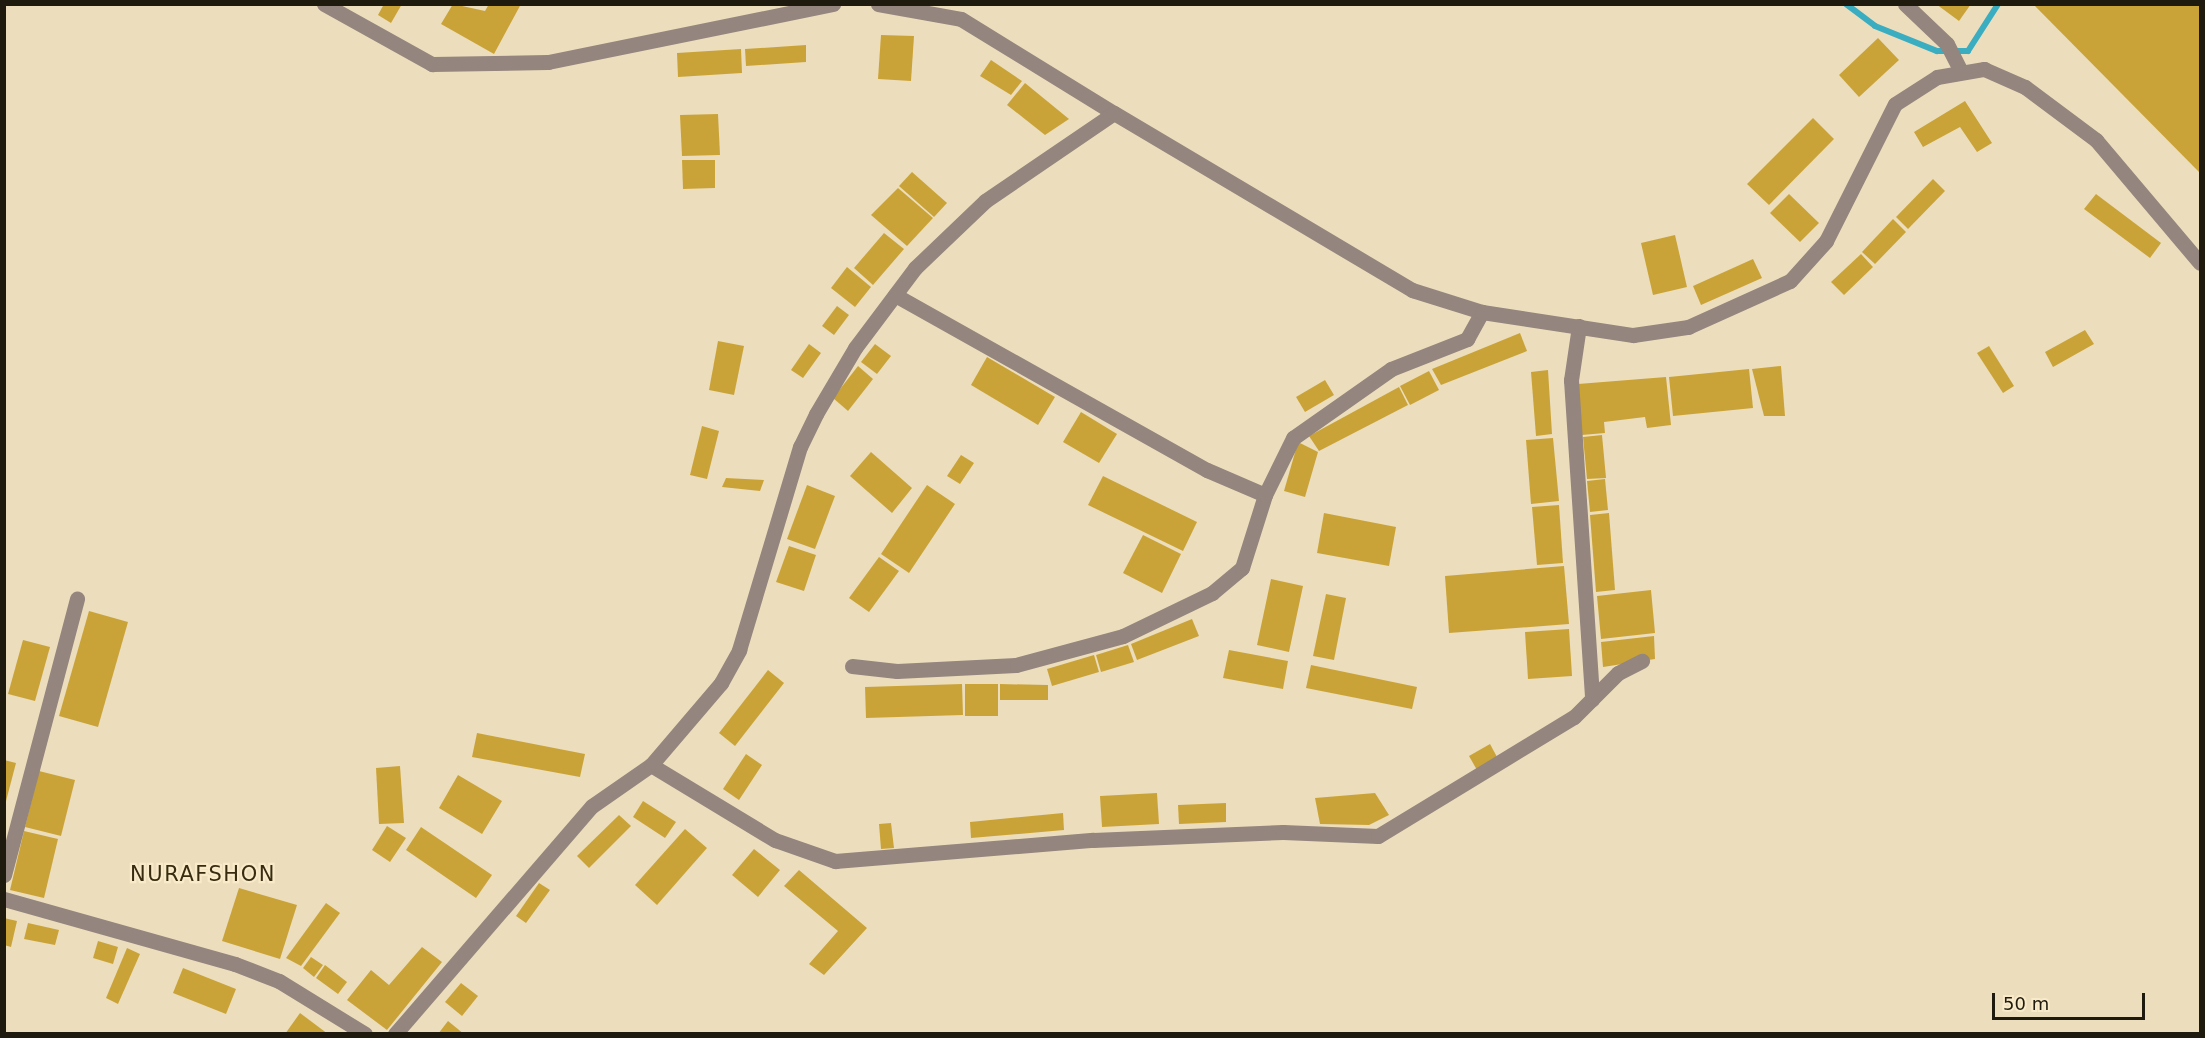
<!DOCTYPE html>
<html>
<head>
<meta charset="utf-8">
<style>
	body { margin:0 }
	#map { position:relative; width:2205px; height:1038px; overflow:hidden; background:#ecdebd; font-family:"DejaVu Sans",sans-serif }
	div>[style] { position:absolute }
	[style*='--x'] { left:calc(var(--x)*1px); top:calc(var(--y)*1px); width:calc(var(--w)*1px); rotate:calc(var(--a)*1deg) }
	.stream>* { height:6px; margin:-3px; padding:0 3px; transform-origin:3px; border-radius:3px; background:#3badc1 }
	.building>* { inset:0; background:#caa338 }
	.minor>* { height:15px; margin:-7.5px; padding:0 7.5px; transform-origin:7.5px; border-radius:7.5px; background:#94857e }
	.tertiary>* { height:15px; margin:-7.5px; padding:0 7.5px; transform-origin:7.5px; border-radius:7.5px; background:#94857e }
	span { translate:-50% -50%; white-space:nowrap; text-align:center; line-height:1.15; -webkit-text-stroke:4.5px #f9ebca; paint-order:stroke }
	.quarter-label { font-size:21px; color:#372c10; letter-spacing:1.5px }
	.frame { position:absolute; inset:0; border:6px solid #1f1a0e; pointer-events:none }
	.scale { position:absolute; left:1992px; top:993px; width:153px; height:27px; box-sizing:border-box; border:3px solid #1f1a0e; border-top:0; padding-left:8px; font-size:18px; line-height:21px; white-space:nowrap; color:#1f1a0e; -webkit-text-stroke:4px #f9ebca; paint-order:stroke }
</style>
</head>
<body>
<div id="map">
	<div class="stream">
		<div style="--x:1846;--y:4;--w:36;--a:37"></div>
		<div style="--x:1875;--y:26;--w:67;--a:22"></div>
		<div style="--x:1937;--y:51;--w:31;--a:0"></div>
		<div style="--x:1968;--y:51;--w:56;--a:-57.4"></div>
	</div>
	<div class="building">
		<div style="clip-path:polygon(384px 4px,402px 4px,391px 23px,378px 15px)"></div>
		<div style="clip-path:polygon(453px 4px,485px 11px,489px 4px,521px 4px,494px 54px,441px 24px)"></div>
		<div style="clip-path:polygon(1936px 4px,1971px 4px,1959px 21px)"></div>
		<div style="clip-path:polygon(2033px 4px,2200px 4px,2200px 173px)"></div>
		<div style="clip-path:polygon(881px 35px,914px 36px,911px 81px,878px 79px)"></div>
		<div style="clip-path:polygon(1878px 38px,1899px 60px,1859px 97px,1839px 75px)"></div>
		<div style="clip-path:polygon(806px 45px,806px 62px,746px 66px,745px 49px)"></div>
		<div style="clip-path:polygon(741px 49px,742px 73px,678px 77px,677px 53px)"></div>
		<div style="clip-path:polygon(991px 60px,1022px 81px,1011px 95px,980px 76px)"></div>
		<div style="clip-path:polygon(1025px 83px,1069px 119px,1045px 135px,1007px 105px)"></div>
		<div style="clip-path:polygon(1965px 101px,1992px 143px,1977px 152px,1960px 127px,1923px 147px,1914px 132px)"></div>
		<div style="clip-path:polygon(718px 114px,720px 155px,682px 156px,680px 115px)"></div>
		<div style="clip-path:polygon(1813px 118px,1834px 139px,1769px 205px,1747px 184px)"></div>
		<div style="clip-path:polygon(682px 160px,715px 160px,715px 188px,683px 189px)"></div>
		<div style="clip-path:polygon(912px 172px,947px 203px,934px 217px,899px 186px)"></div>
		<div style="clip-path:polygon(1933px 179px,1945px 191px,1908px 229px,1896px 217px)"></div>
		<div style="clip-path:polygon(898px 188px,933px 218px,907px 246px,871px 215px)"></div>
		<div style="clip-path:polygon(1789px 194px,1819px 223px,1800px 242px,1770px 213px)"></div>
		<div style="clip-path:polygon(2096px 194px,2161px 243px,2150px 258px,2084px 209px)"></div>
		<div style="clip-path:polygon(1893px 219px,1906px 232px,1875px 264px,1862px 252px)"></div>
		<div style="clip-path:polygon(884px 233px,904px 249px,873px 285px,854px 268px)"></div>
		<div style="clip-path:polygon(1675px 235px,1687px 287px,1653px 295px,1641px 243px)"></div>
		<div style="clip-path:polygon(1861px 254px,1873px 267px,1844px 295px,1831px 282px)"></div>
		<div style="clip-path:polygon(1753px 259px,1762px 278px,1701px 305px,1693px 286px)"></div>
		<div style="clip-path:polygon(847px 267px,871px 287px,855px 307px,831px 288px)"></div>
		<div style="clip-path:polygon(837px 306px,849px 315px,834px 335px,822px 326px)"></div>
		<div style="clip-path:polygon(2085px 330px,2094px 344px,2053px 367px,2045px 352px)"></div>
		<div style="clip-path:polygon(1520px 333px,1527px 351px,1441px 385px,1432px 369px)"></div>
		<div style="clip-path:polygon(718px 341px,744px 346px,734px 395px,709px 390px)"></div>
		<div style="clip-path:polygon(809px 344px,821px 353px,803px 378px,791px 370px)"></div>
		<div style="clip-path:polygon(875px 344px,891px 356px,877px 374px,861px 362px)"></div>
		<div style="clip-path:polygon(1989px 346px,2014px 386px,2003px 393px,1977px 353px)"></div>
		<div style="clip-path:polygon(987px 357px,1055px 397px,1038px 425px,971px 385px)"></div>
		<div style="clip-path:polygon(858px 366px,873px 379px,848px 411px,833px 398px)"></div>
		<div style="clip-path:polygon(1781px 366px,1785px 416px,1764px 416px,1752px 369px)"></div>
		<div style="clip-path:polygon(1749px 369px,1753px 408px,1673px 416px,1669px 377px)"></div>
		<div style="clip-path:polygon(1548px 370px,1552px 434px,1536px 436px,1531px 372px)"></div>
		<div style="clip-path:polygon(1429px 371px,1439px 390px,1410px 405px,1400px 386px)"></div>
		<div style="clip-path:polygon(1666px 377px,1671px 425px,1647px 428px,1645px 417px,1604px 422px,1605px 433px,1582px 435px,1578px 384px)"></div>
		<div style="clip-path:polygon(1325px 380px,1334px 395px,1305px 412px,1296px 397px)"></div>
		<div style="clip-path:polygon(1399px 387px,1408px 405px,1319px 451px,1309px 436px)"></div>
		<div style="clip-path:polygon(1081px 412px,1117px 434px,1099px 463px,1063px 442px)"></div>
		<div style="clip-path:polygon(702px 426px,719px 431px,707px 479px,690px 475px)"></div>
		<div style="clip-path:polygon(1602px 435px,1606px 478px,1587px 479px,1583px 437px)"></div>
		<div style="clip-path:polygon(1553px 438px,1559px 501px,1531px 504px,1526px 440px)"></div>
		<div style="clip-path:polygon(1298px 442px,1318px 452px,1305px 497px,1284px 491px)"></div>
		<div style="clip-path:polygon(871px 452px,912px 488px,892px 513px,850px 476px)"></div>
		<div style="clip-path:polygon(961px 455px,974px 463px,960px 484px,947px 476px)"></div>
		<div style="clip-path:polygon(1103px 476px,1197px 522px,1183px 551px,1088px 505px)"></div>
		<div style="clip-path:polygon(726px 478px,764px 480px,760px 491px,722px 487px)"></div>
		<div style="clip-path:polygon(1605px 479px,1608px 510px,1590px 512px,1587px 481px)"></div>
		<div style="clip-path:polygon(807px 485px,835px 496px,815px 549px,787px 539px)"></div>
		<div style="clip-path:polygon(927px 485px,955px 504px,909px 573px,881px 554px)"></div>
		<div style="clip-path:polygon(1559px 505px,1563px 563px,1537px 565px,1532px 507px)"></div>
		<div style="clip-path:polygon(1324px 513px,1396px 527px,1389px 566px,1317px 553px)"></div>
		<div style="clip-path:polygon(1609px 513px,1615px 590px,1596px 592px,1590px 515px)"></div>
		<div style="clip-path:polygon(1143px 535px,1181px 554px,1162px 593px,1123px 573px)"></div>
		<div style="clip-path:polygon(789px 546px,816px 555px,804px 591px,776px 582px)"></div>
		<div style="clip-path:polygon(879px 557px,899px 571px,869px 612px,849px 598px)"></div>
		<div style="clip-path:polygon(1564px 566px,1569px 624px,1449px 633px,1445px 576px)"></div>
		<div style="clip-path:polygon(1271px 579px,1303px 586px,1289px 652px,1257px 645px)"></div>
		<div style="clip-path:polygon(1651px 590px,1655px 633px,1601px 639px,1597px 596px)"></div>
		<div style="clip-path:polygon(1326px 594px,1346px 598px,1334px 660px,1313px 656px)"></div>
		<div style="clip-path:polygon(89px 611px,128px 622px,98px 727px,59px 716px)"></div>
		<div style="clip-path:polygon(1192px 619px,1199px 636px,1137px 660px,1131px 644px)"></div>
		<div style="clip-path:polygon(1569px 629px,1572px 676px,1528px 679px,1525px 632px)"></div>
		<div style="clip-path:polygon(1654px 636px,1655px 659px,1603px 667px,1601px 642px)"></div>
		<div style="clip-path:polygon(23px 640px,50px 647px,35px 701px,8px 694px)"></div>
		<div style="clip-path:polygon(1128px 645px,1134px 662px,1101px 672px,1096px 655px)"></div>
		<div style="clip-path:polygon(1229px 650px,1288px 661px,1283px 689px,1223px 678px)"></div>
		<div style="clip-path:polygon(1094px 655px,1099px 672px,1052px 686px,1047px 669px)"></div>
		<div style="clip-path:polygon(1311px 665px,1417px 687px,1412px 709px,1306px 688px)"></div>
		<div style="clip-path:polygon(768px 670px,784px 683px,735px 746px,719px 733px)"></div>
		<div style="clip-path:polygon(962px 684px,963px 715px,866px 718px,865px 687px)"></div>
		<div style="clip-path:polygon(965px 684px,998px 684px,998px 716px,965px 716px)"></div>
		<div style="clip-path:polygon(1000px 684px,1048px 685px,1048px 700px,1000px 700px)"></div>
		<div style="clip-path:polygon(477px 733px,585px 754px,580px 777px,472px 757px)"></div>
		<div style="clip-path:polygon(1490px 744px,1497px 757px,1477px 770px,1469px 756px)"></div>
		<div style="clip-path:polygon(746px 754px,762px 765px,739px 800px,723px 789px)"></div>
		<div style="clip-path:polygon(4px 760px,16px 763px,5px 805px,4px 805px)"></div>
		<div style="clip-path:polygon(400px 766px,404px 823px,379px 824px,376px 768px)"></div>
		<div style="clip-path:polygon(39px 771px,75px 780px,61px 836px,25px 827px)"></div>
		<div style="clip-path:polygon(458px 775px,502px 801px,482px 834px,439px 808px)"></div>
		<div style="clip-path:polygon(1157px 793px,1159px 824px,1102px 827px,1100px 796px)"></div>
		<div style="clip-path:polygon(1375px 793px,1389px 815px,1369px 825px,1320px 824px,1315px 798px)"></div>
		<div style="clip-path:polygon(643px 801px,676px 822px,665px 838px,633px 817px)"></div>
		<div style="clip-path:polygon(1226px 803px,1226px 822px,1179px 824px,1178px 805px)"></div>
		<div style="clip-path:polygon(1063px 813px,1064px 830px,971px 838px,970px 822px)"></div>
		<div style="clip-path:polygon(619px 815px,631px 826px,589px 868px,577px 856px)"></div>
		<div style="clip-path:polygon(891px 823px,894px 848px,881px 849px,879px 824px)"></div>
		<div style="clip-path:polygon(387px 826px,406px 838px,390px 862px,372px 850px)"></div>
		<div style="clip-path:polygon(421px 827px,492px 875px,476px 898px,406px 850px)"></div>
		<div style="clip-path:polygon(685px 829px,707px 848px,657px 905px,635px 885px)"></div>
		<div style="clip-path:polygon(24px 831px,58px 839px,44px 898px,10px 890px)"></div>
		<div style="clip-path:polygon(754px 849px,780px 870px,758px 897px,732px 875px)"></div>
		<div style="clip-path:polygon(799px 870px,867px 928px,824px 975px,809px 964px,838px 931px,784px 886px)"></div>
		<div style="clip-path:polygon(539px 883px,550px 890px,526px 923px,516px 916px)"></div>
		<div style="clip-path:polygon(239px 888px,297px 905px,280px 959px,222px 941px)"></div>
		<div style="clip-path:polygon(326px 903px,340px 913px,301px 966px,286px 958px)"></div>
		<div style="clip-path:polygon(4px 918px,17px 921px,11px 947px,4px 945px)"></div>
		<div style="clip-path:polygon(28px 923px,59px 930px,55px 945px,24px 939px)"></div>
		<div style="clip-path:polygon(98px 941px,118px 947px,113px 964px,93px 958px)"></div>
		<div style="clip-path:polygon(422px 947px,442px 962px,387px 1030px,347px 1000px,371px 970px,389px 985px)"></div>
		<div style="clip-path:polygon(127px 948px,140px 954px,118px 1004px,106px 998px)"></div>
		<div style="clip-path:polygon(311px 957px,323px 965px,314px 977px,303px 968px)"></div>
		<div style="clip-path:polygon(325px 965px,347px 982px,338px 994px,316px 978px)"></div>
		<div style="clip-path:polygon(183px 968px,236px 989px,226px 1014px,173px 993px)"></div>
		<div style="clip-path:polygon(461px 983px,478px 996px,462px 1016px,445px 1002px)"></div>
		<div style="clip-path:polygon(300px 1013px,328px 1034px,285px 1034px)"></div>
		<div style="clip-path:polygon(448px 1021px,464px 1034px,438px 1034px)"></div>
	</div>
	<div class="minor">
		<div style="--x:324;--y:4;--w:124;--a:29.1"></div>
		<div style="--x:432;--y:64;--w:116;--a:-1"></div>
		<div style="--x:548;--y:62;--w:291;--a:-11.5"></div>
		<div style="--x:878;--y:4;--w:84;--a:10.2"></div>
		<div style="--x:961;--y:19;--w:180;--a:31.6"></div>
		<div style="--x:1905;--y:4;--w:58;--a:43.6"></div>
		<div style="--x:1947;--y:44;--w:29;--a:63"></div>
		<div style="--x:895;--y:295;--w:358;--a:29.3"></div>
		<div style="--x:1207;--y:470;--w:63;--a:23.3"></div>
		<div style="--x:1579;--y:326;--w:55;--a:98.4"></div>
		<div style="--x:1571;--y:380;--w:320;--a:86.2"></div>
		<div style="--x:852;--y:666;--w:45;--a:6.3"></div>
		<div style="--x:897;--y:671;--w:119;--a:-2.9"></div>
		<div style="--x:1016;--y:665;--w:111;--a:-15.2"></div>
		<div style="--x:1123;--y:636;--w:99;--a:-25.8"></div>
		<div style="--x:1212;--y:593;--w:39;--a:-40"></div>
		<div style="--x:1242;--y:568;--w:77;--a:-72.5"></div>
		<div style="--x:1265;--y:495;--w:64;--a:-63.8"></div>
		<div style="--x:1293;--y:438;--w:120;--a:-35.1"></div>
		<div style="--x:1391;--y:369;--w:82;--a:-21.5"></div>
		<div style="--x:1467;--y:339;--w:31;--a:-61"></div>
		<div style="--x:651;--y:765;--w:145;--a:31.2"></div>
		<div style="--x:775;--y:840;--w:64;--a:19.3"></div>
		<div style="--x:835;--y:861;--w:259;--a:-4.7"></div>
		<div style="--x:1093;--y:840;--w:190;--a:-2.4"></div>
		<div style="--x:1283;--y:832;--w:95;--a:2.4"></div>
		<div style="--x:1378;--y:836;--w:229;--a:-31.3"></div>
		<div style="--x:1574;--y:717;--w:62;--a:-45"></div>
		<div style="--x:1618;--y:673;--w:27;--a:-27"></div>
		<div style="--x:4;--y:875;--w:286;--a:-75.2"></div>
	</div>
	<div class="tertiary">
		<div style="--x:4;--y:899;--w:240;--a:15.7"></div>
		<div style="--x:235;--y:964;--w:47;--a:21.1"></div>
		<div style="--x:279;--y:981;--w:101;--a:31.6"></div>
		<div style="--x:395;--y:1034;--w:301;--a:-49.2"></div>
		<div style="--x:592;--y:806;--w:72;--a:-34.8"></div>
		<div style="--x:651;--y:765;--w:108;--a:-49.5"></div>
		<div style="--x:721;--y:683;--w:38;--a:-61"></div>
		<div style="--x:739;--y:650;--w:212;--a:-73.3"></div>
		<div style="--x:800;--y:447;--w:37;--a:-64"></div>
		<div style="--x:816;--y:414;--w:77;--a:-59.4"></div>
		<div style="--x:855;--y:348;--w:100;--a:-53.1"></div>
		<div style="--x:915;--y:268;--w:97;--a:-43.7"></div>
		<div style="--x:985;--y:201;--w:156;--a:-34.3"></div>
		<div style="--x:1114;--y:113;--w:347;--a:30.7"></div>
		<div style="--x:1412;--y:290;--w:73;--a:17.4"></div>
		<div style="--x:1482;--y:312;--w:153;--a:8.7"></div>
		<div style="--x:1633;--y:335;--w:56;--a:-8.3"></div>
		<div style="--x:1688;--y:327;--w:112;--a:-24.3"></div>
		<div style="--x:1790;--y:281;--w:54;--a:-48"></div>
		<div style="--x:1826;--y:241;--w:153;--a:-63.3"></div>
		<div style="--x:1895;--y:104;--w:50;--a:-32.7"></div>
		<div style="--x:1937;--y:77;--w:48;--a:-9.7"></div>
		<div style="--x:1984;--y:69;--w:45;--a:23.7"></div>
		<div style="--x:2025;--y:87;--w:89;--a:36.7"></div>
		<div style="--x:2096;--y:140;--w:161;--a:49.8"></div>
	</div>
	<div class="quarter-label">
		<span style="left:203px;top:874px">NURAFSHON</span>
	</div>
	<div class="frame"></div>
	<div class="scale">50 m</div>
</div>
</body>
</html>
